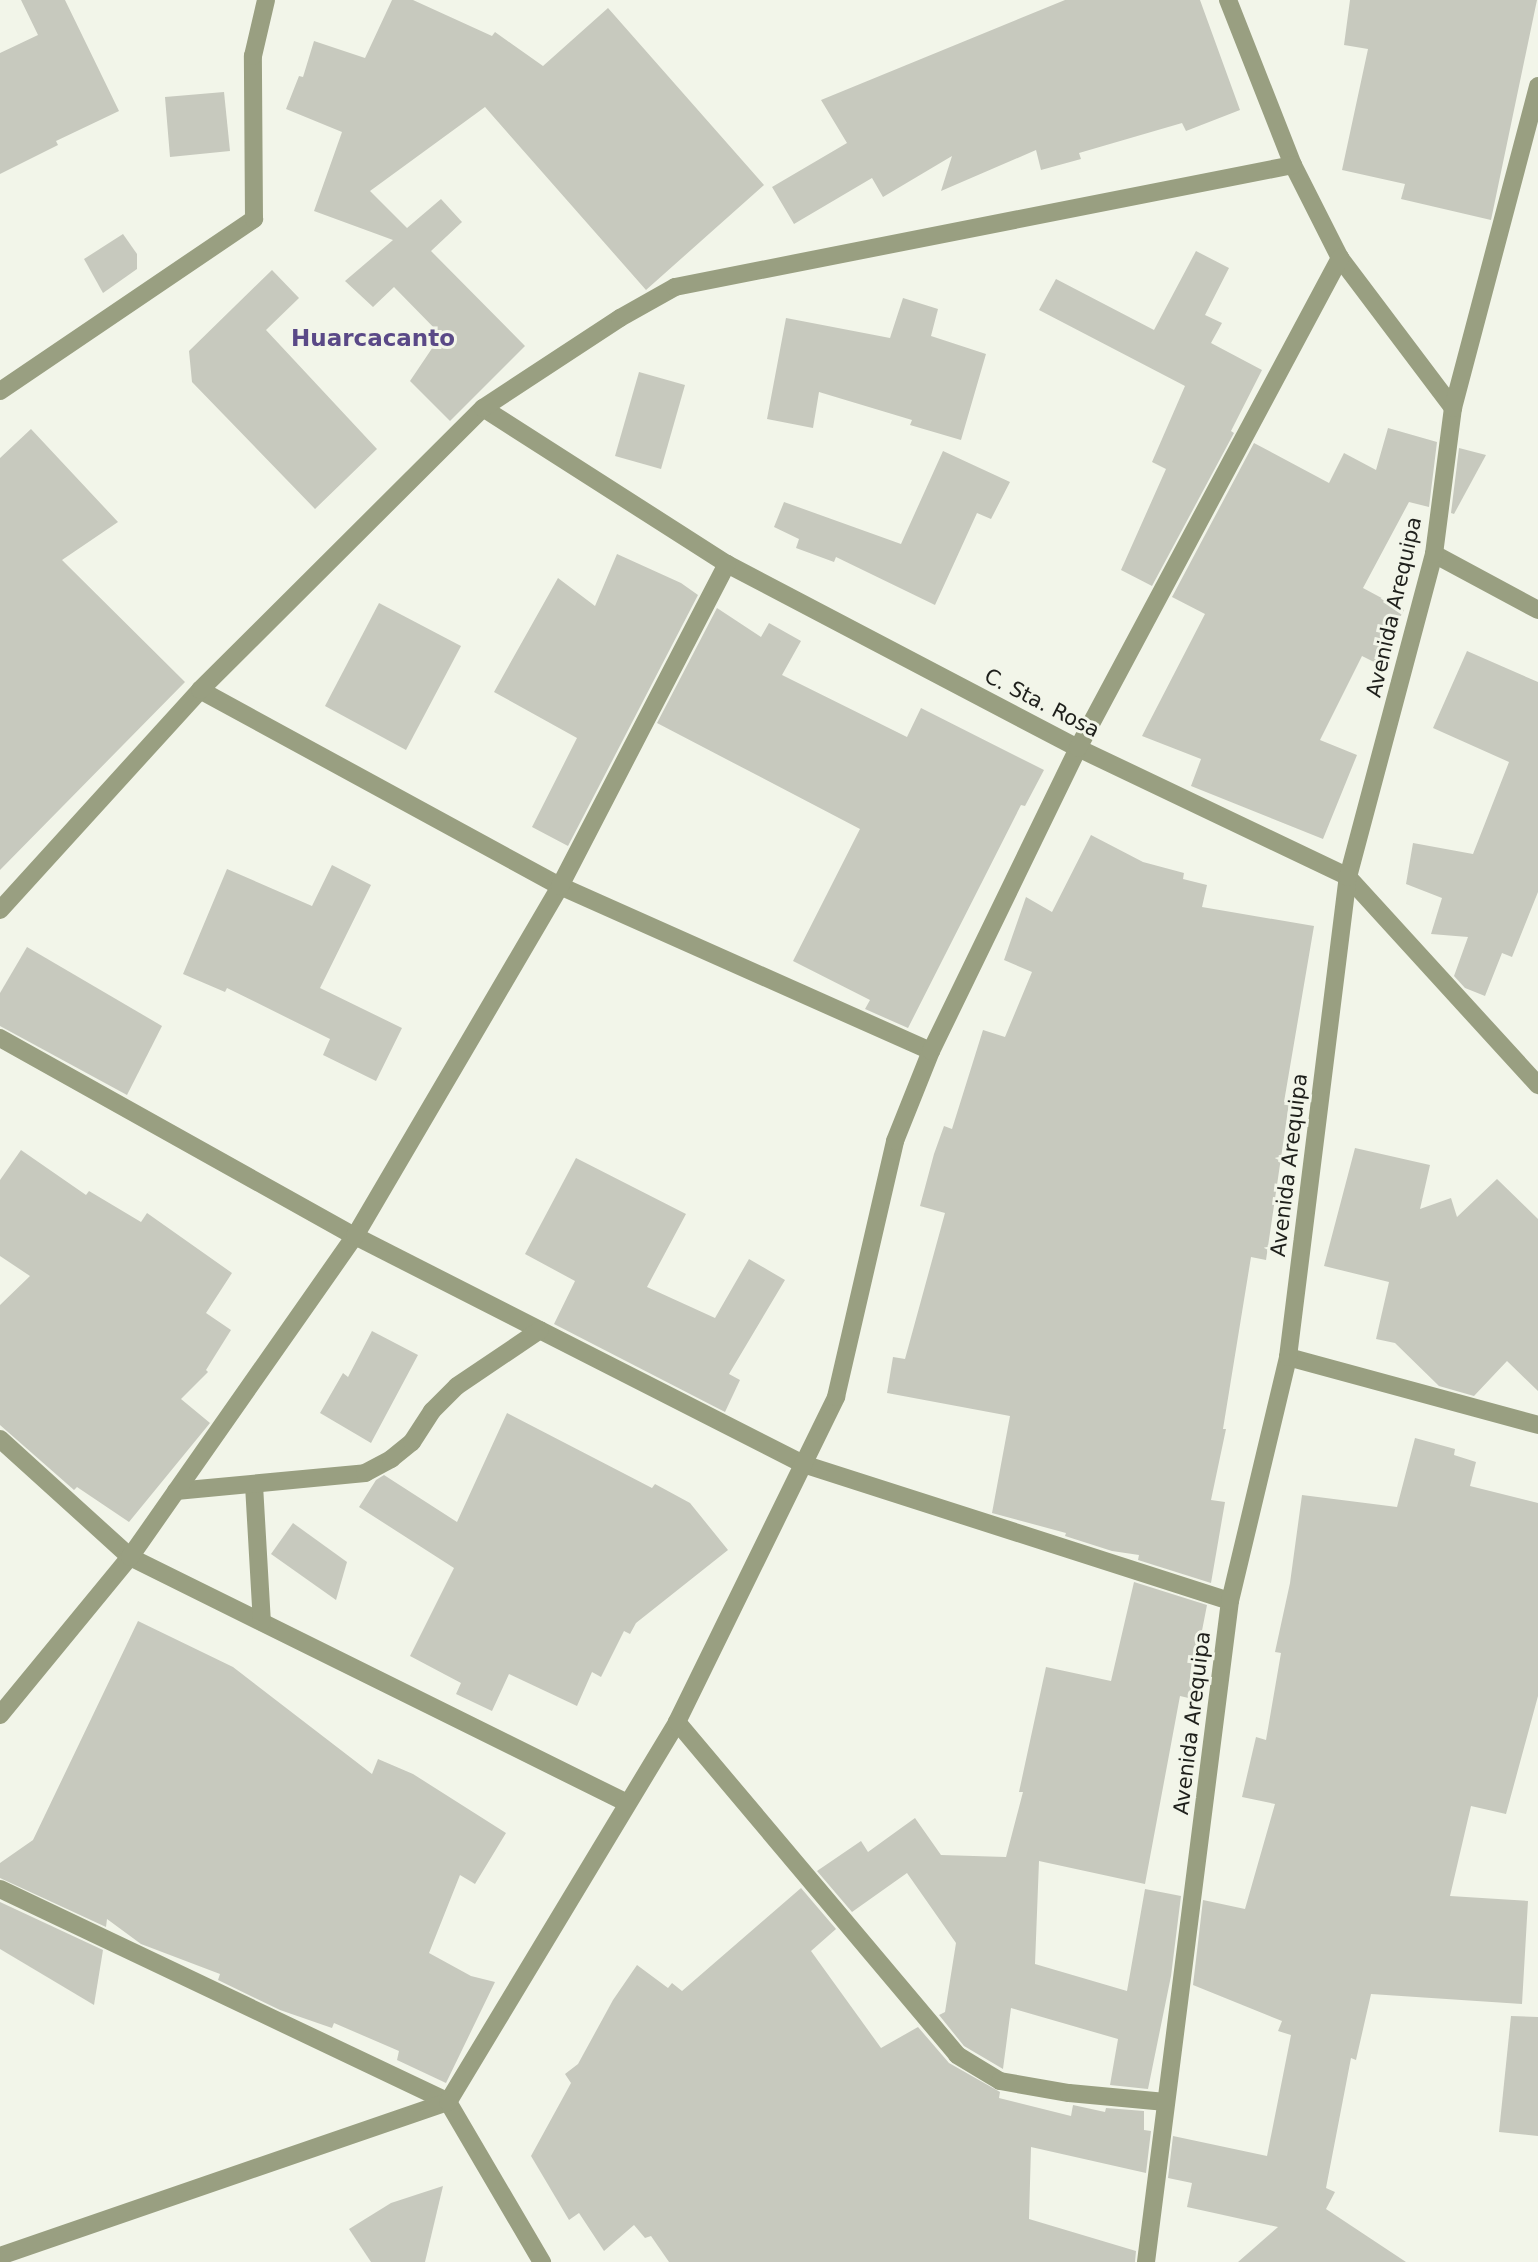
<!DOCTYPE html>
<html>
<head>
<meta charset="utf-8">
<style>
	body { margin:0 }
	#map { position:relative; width:1538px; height:2262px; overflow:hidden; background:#f2f5e9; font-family:"DejaVu Sans",sans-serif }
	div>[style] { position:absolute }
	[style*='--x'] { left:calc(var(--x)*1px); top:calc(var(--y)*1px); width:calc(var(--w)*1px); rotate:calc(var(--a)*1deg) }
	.building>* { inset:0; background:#c7c9be }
	.minor>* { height:18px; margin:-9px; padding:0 9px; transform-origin:9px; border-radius:9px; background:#999f81 }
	span { translate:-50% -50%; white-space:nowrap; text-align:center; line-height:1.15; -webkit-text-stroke:6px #f2f5e9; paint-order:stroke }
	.street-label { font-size:21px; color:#1e1f1b }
	.neighbourhood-label { font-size:23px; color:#5a4987; font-weight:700 }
</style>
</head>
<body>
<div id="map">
	<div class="building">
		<div style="clip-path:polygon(21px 0,65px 0,119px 111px,56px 141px,58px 145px,0 174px,0 53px,38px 35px)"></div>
		<div style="clip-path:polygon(392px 0,413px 0,492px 36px,495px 32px,543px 66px,608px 8px,764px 185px,646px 290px,485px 107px,370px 191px,407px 228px,441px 199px,462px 222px,431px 251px,525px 346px,450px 421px,410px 381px,441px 335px,394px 287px,373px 307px,345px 281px,393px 240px,314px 211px,342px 132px,286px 109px,299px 76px,303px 77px,314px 41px,365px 58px)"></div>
		<div style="clip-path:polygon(1065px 0,1200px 0,1240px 110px,1186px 131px,1182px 123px,1079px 153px,1081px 159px,1041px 170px,1036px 150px,941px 191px,952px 156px,883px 197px,872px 178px,794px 224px,772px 187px,847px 143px,821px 100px)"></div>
		<div style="clip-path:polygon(1350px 0,1537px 0,1491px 220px,1401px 199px,1405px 184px,1342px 170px,1368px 49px,1344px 45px)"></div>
		<div style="clip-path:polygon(224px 92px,230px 151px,170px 157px,165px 97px)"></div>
		<div style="clip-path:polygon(123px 234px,137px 254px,137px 269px,103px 293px,84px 259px)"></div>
		<div style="clip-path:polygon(1196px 251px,1229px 268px,1205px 315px,1222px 323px,1211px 343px,1262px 370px,1231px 431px,1234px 433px,1152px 586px,1121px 570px,1166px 469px,1152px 462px,1185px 386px,1039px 310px,1056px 279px,1154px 330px)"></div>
		<div style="clip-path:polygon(272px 270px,299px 298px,266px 330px,377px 449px,315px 509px,192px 382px,189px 351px)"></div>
		<div style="clip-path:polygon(903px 298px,938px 309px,931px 336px,986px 354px,961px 440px,910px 425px,912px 420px,819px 392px,813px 428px,767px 419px,786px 318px,890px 338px)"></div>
		<div style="clip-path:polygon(639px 372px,685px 385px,661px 469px,615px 456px)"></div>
		<div style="clip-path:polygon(1388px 428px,1437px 442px,1429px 507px,1409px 502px,1363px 588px,1404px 610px,1376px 663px,1362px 656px,1320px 740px,1357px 755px,1323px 839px,1191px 786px,1201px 759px,1142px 736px,1205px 614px,1172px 597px,1254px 443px,1329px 483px,1344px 453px,1376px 470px)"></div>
		<div style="clip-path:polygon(31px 429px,118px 522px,62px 560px,185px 682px,0 870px,0 458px)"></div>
		<div style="clip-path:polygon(1459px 448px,1486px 455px,1454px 514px,1451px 513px)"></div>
		<div style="clip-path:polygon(943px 451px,1010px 482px,991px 519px,977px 513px,935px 605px,836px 557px,834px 562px,796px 548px,799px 539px,774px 527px,784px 502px,901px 544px)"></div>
		<div style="clip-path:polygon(617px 554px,681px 583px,698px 595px,568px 846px,532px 827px,577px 738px,494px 692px,558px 578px,595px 606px)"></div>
		<div style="clip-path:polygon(379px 603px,461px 646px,406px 750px,325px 706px)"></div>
		<div style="clip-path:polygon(717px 608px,761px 637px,769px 623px,801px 641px,782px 675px,907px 737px,921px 708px,1044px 770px,1025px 806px,1021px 805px,908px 1028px,865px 1009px,870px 1000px,793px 961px,860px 829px,657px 723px)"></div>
		<div style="clip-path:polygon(1467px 651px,1538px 682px,1538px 892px,1512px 957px,1502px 953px,1485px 996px,1465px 988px,1454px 976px,1468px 937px,1431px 934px,1442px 898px,1406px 884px,1413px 843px,1473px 854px,1509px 762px,1433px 728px)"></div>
		<div style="clip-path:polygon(1091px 835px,1143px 862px,1184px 873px,1183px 879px,1207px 885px,1202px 907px,1314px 926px,1284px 1102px,1289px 1103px,1266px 1260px,1251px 1257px,1223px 1429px,1226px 1429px,1211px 1500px,1225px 1502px,1211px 1583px,1138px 1560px,1139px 1555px,1112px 1551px,1065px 1536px,1066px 1533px,992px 1513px,1010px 1416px,887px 1393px,893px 1357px,905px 1359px,945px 1213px,920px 1206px,934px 1154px,944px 1126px,952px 1129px,983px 1030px,1005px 1037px,1032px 972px,1004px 960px,1026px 897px,1052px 912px)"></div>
		<div style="clip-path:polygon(332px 865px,371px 885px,320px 988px,402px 1028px,376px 1081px,323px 1055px,330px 1039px,227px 988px,225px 992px,183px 974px,227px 869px,312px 906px)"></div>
		<div style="clip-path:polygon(27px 947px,162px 1026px,127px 1095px,0 1026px,0 993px)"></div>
		<div style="clip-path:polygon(1355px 1148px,1430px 1165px,1420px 1209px,1451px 1198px,1457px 1217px,1497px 1179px,1538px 1219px,1538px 1391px,1507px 1361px,1474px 1396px,1439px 1386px,1395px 1343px,1376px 1339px,1389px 1282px,1324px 1266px)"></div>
		<div style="clip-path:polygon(21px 1150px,86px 1195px,89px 1191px,141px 1222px,147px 1213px,232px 1273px,206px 1313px,231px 1330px,206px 1370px,208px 1372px,181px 1399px,210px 1423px,129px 1522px,77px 1487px,74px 1490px,0 1425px,0 1305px,30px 1276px,0 1256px,0 1180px)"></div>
		<div style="clip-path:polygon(576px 1158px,686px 1214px,647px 1287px,715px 1318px,749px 1259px,785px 1280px,729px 1374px,740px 1380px,725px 1412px,554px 1324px,575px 1281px,525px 1254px)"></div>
		<div style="clip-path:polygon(372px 1331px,418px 1355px,371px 1443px,320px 1413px,343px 1373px,348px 1377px)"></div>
		<div style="clip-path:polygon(507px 1413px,652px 1488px,655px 1484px,690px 1503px,728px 1550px,636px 1623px,630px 1634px,624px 1631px,601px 1677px,592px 1672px,577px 1706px,509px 1674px,492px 1711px,456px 1694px,461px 1683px,410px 1656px,454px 1568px,359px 1507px,376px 1480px,384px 1475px,457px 1522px)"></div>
		<div style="clip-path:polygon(1415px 1438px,1455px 1449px,1454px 1455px,1476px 1462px,1470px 1486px,1538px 1503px,1538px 1696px,1506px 1814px,1471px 1806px,1450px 1896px,1528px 1901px,1522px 2004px,1371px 1994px,1356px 2060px,1351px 2058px,1326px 2188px,1335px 2192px,1326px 2209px,1406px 2262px,1238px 2262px,1278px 2227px,1187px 2207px,1192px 2183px,1168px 2178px,1173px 2136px,1267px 2156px,1291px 2035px,1278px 2031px,1282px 2021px,1193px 1985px,1203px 1900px,1245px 1909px,1275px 1804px,1242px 1797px,1256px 1737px,1266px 1740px,1281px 1653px,1275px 1652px,1290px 1583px,1302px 1495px,1397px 1507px)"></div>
		<div style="clip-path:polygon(293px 1523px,347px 1562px,336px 1600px,271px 1554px)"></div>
		<div style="clip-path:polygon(1134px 1582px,1207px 1605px,1199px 1646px,1211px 1649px,1197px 1700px,1180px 1696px,1145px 1884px,1039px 1861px,1035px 1964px,1127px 1991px,1145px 1889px,1181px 1896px,1171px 1976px,1148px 2089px,1110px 2085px,1118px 2039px,1011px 2008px,1003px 2069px,964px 2046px,939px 2015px,945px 2012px,956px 1943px,907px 1873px,852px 1912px,817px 1871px,861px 1841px,868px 1852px,915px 1818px,941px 1855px,1006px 1857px,1023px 1792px,1019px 1792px,1046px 1667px,1111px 1681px)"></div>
		<div style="clip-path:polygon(138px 1621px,233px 1667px,372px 1774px,378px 1759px,413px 1774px,506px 1833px,475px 1884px,460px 1875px,429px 1953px,471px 1976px,495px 1982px,446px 2083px,397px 2060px,399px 2051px,334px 2023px,332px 2028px,280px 2010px,218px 1980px,220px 1974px,141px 1944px,107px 1919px,106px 1927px,0 1878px,0 1863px,33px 1840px)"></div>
		<div style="clip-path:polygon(801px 1888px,836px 1929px,811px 1951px,881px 2048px,918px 2027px,949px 2063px,1000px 2092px,999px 2098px,1071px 2116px,1073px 2105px,1105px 2112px,1106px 2108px,1144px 2111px,1144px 2130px,1151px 2131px,1146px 2173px,1031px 2147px,1029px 2219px,1136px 2251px,1135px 2262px,669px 2262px,651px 2236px,645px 2238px,634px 2225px,604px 2251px,579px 2213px,569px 2220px,531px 2156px,571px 2083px,565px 2074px,578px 2064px,613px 2000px,637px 1965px,668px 1988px,672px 1983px,682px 1991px)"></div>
		<div style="clip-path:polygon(0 1902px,103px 1950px,94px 2005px,0 1949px)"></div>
		<div style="clip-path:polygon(1511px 2016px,1538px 2017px,1538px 2136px,1499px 2132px)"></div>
		<div style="clip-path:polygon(443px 2186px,425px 2262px,371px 2262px,349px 2229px,391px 2203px)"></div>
	</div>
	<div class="minor">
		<div style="--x:1228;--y:0;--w:177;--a:68.5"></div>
		<div style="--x:1293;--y:165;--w:104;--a:63.2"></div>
		<div style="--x:1340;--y:258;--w:188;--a:53"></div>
		<div style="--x:0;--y:391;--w:307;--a:-34.1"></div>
		<div style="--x:254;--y:219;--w:163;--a:-90.4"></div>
		<div style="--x:253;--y:56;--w:57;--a:-76.9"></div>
		<div style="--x:483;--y:408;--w:290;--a:32.6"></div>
		<div style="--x:727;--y:564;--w:396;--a:27.7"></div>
		<div style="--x:1078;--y:748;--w:299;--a:25.5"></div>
		<div style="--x:1348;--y:877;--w:282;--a:47.6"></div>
		<div style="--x:1434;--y:554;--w:118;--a:28.3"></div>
		<div style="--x:200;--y:690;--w:410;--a:28.6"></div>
		<div style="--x:560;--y:886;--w:406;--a:24"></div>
		<div style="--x:0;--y:910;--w:297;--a:-47.7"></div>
		<div style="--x:200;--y:690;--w:400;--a:-44.9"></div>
		<div style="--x:483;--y:408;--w:164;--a:-33.3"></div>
		<div style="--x:620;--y:318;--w:63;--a:-29.4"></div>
		<div style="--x:675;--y:287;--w:630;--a:-11.17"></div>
		<div style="--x:0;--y:1038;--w:406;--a:29.2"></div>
		<div style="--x:355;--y:1236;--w:503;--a:26.97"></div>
		<div style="--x:803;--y:1464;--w:448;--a:17.8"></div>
		<div style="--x:1288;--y:1357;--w:259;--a:15.2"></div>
		<div style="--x:0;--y:1439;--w:176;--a:42.2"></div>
		<div style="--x:130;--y:1557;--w:555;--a:26.33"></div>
		<div style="--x:254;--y:1485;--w:137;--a:86.7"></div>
		<div style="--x:176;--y:1491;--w:190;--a:-5.4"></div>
		<div style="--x:365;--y:1473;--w:30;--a:-28"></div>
		<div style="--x:391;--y:1459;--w:27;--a:-39"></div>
		<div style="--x:412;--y:1442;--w:37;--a:-57"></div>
		<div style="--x:432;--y:1411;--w:35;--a:-45"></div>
		<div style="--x:457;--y:1386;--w:100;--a:-34"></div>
		<div style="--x:0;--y:1715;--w:205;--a:-50.6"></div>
		<div style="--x:130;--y:1557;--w:392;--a:-55"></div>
		<div style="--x:355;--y:1236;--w:406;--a:-59.6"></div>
		<div style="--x:560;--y:886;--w:363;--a:-62.6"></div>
		<div style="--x:677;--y:1722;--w:435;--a:49.9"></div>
		<div style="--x:957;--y:2055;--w:50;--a:31.2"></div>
		<div style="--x:1000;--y:2081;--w:70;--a:9.9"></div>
		<div style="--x:1069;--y:2093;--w:97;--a:5.3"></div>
		<div style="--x:0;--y:1889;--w:496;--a:25.4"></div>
		<div style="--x:448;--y:2102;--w:186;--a:59.6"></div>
		<div style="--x:0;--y:2256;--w:474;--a:-19"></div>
		<div style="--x:448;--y:2102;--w:444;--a:-58.9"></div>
		<div style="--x:677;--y:1722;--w:362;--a:-63.9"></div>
		<div style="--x:836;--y:1397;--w:263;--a:-77"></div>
		<div style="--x:895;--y:1141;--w:97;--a:-68.2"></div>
		<div style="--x:931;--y:1051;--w:337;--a:-64.1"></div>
		<div style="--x:1078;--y:748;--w:556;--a:-61.87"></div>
		<div style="--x:1146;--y:2262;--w:666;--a:-82.76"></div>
		<div style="--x:1230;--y:1601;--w:251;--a:-76.6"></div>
		<div style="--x:1288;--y:1357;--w:484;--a:-82.9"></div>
		<div style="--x:1348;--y:877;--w:334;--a:-75.1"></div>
		<div style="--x:1434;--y:554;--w:147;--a:-82.6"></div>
		<div style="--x:1453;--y:408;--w:333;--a:-75.2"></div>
	</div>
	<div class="street-label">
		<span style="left:1394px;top:607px;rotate:-77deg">Avenida Arequipa</span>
		<span style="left:1042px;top:703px;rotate:27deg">C. Sta. Rosa</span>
		<span style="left:1289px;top:1165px;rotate:-83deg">Avenida Arequipa</span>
		<span style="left:1192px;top:1723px;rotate:-83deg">Avenida Arequipa</span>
	</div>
	<div class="neighbourhood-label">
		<span style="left:373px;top:338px">Huarcacanto</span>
	</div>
</div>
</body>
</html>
